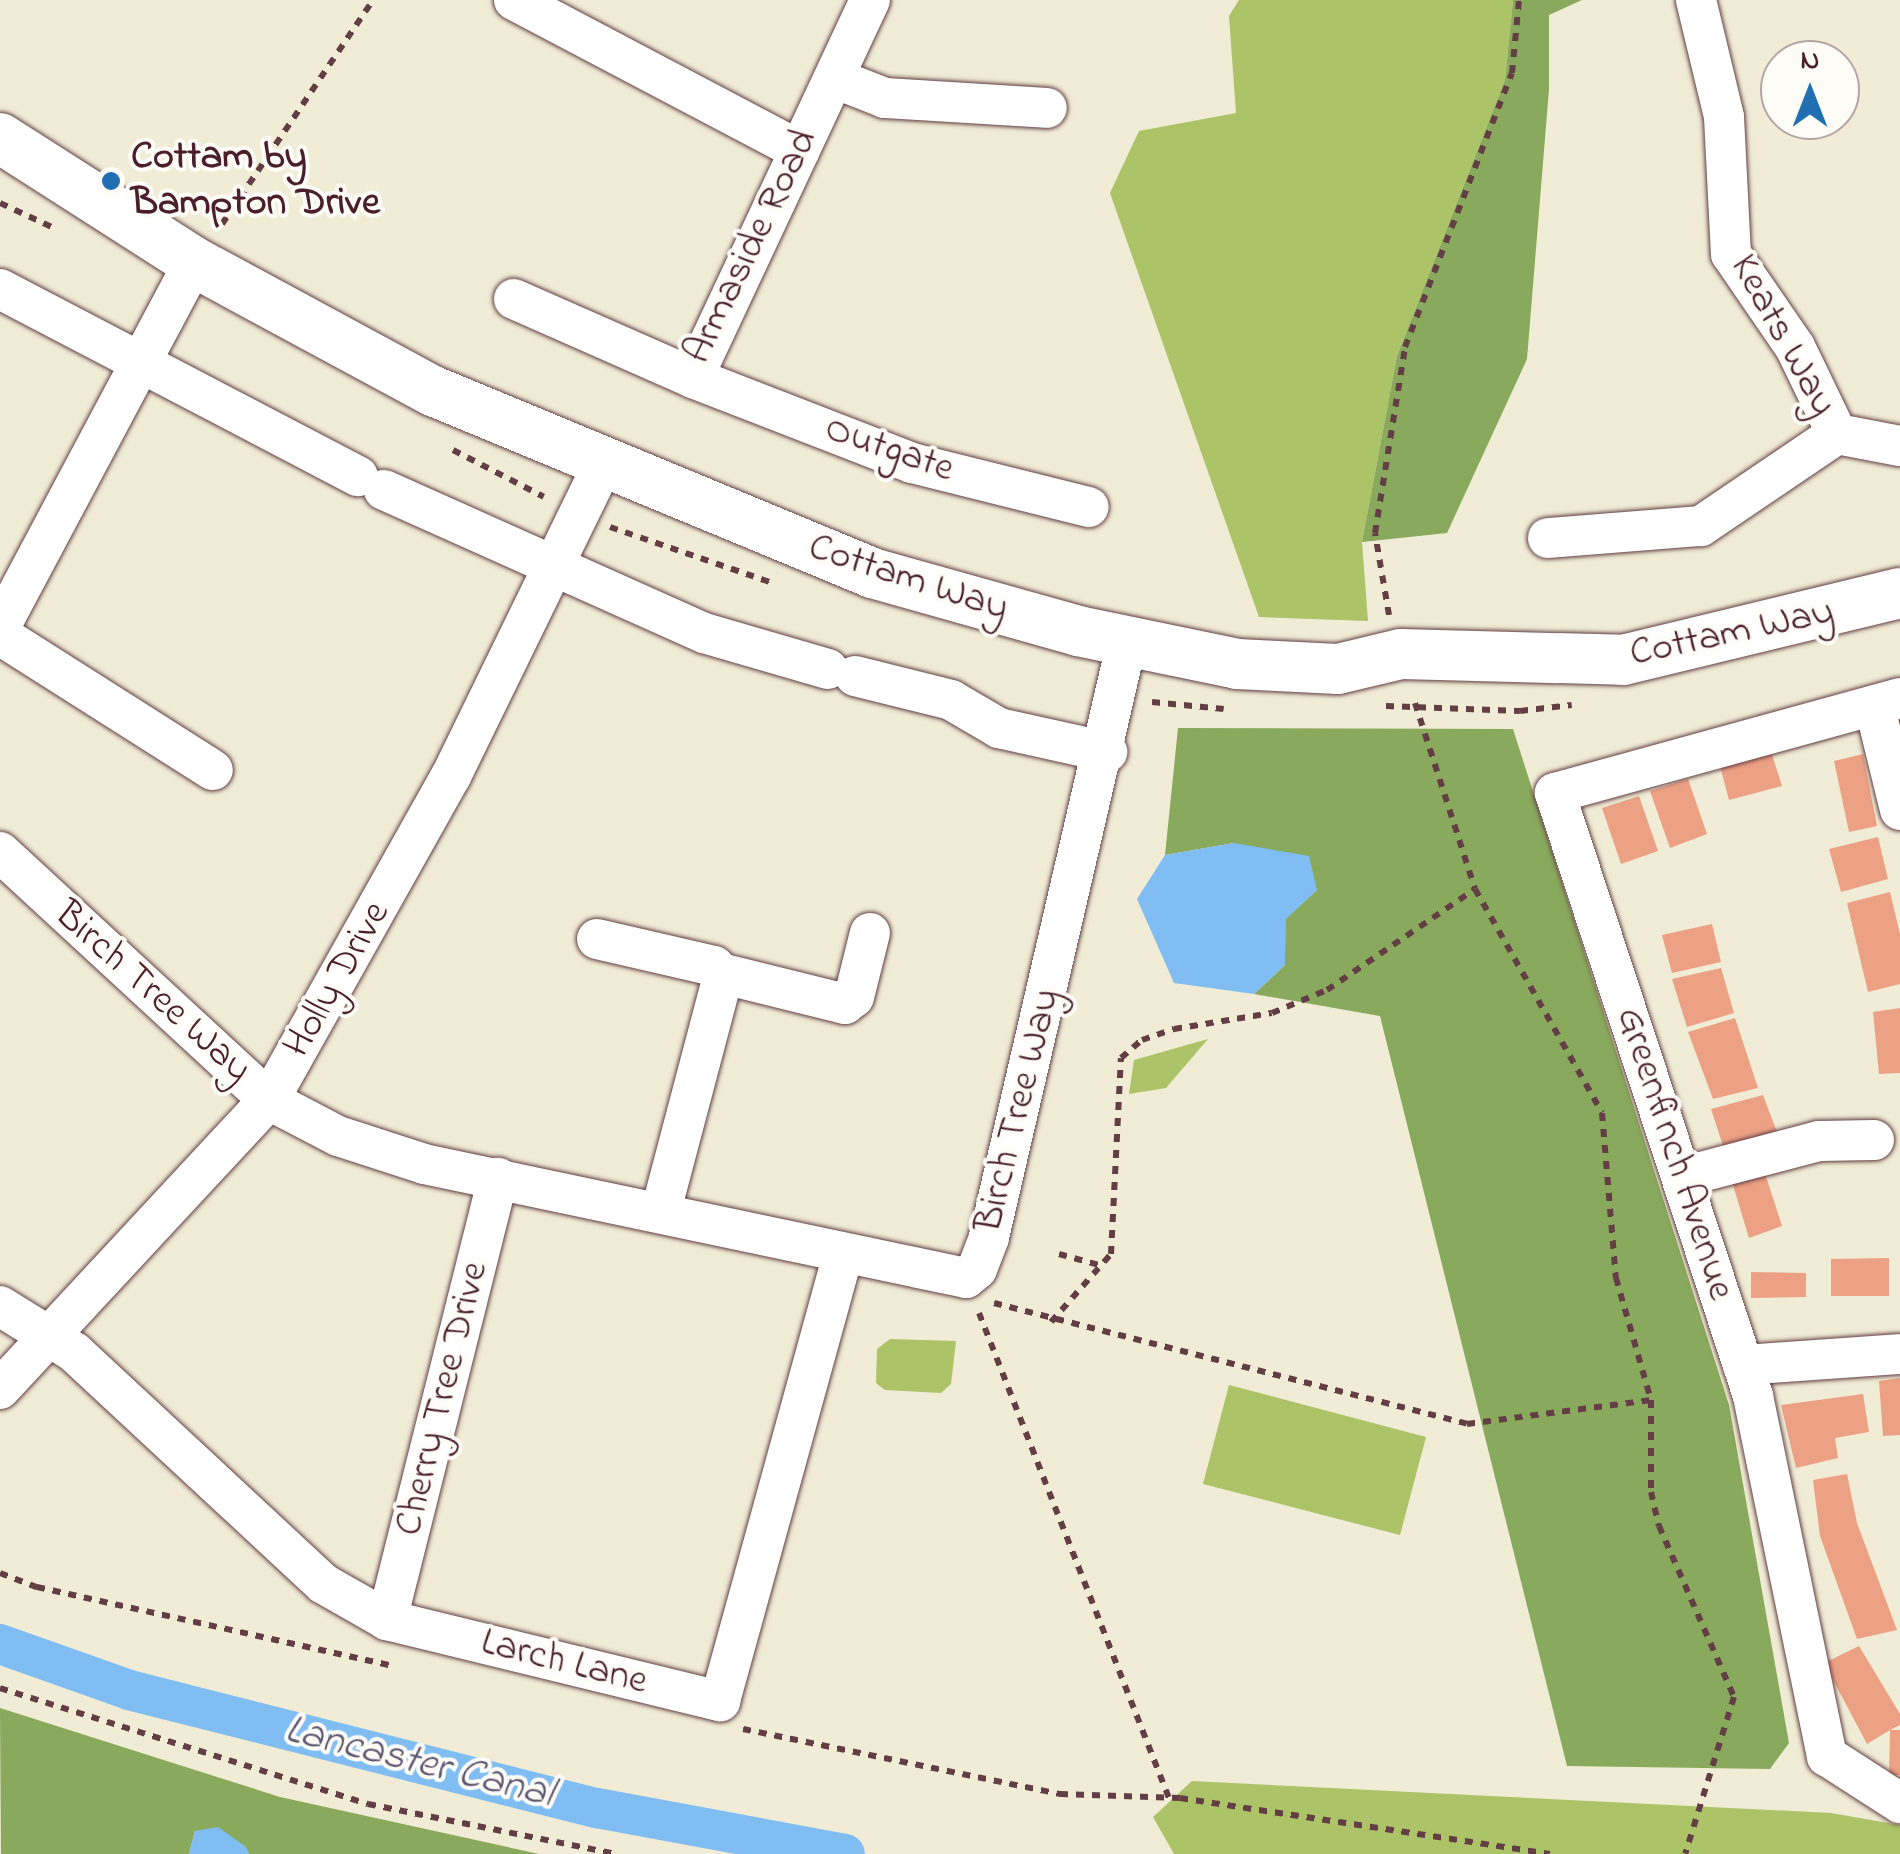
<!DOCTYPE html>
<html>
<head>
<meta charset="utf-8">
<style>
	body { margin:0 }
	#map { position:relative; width:1900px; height:1854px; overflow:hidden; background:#f0ecd5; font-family:"Indie Flower",sans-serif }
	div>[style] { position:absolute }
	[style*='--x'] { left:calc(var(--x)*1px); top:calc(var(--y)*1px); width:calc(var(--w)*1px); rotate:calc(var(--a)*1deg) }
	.green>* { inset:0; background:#acc368 }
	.forest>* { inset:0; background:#89a95c }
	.water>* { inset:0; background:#80bdf3 }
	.canal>* { height:40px; margin:-20px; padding:0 20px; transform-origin:20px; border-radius:20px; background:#80bdf3 }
	.building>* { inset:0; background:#eda184 }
	.path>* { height:6px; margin-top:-3px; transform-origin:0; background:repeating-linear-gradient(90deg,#633e44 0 8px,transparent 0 16px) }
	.roads { filter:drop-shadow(0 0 2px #633e44) drop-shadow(0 0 2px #633e44) }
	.minor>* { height:40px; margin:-20px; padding:0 20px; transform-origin:20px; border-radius:20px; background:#fff }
	.major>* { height:50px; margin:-25px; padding:0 25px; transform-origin:25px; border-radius:25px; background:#fff }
	.dots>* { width:28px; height:28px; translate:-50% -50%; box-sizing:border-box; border:5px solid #fdfcf7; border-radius:50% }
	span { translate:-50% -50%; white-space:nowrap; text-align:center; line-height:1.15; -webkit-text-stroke:8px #fdfcf7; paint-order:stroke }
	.poi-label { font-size:40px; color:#4a1f2b; font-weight:700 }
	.left { translate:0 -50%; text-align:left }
	.street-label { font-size:40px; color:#4a1f2b }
	.water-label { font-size:42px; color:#5d5671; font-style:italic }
	.north { position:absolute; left:1760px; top:40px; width:100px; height:100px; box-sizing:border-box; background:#fdfcf7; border:2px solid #b5a4a5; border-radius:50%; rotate:0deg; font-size:28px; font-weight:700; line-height:40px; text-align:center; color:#4a1f2b }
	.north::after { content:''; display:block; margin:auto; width:35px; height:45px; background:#1f6fb2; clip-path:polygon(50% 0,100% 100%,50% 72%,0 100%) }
</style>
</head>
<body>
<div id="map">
	<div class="green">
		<div style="clip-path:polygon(1239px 0,1513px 0,1505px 80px,1397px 356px,1362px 542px,1368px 621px,1259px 617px,1110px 193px,1139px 131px,1236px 113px,1229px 16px)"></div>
		<div style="clip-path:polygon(1208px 1039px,1166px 1088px,1129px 1094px,1134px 1060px)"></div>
		<div style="clip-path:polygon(890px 1339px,956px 1341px,951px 1384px,941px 1393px,885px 1390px,876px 1383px,877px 1349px)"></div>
		<div style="clip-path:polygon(1229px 1385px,1426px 1437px,1400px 1535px,1203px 1484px)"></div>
		<div style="clip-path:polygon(1192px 1781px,1831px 1813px,1900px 1825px,1900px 1854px,1174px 1854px,1153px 1817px)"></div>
	</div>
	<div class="forest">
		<div style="clip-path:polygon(1513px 0,1582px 0,1549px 15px,1549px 89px,1527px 359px,1447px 533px,1362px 542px,1397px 356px,1505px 80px)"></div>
		<div style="clip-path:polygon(1178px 728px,1513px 729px,1729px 1405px,1789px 1743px,1770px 1769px,1567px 1766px,1380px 1016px,1254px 994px,1285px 965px,1285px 919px,1317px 890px,1234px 843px,1165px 855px)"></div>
		<div style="clip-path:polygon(0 1708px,280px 1797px,539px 1854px,249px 1854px,245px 1846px,195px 1831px,189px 1854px,1px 1854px)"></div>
	</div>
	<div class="water">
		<div style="clip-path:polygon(1234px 843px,1309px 856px,1317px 890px,1286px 919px,1285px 965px,1254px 994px,1174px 983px,1137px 899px,1165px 855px)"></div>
		<div style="clip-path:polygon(218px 1827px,246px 1847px,249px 1854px,189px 1854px,195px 1831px)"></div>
	</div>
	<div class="canal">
		<div style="--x:0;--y:1644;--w:137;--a:19.6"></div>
		<div style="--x:129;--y:1690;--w:483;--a:14.2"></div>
		<div style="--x:597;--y:1808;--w:252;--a:10.5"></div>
	</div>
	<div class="building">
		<div style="clip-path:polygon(1769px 745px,1782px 786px,1729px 800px,1718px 759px)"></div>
		<div style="clip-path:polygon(1863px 754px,1877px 826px,1849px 832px,1834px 761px)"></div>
		<div style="clip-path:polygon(1688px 779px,1707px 834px,1670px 848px,1650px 791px)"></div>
		<div style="clip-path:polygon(1639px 796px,1658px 851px,1621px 864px,1602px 808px)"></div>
		<div style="clip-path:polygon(1878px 837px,1888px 879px,1841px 892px,1829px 849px)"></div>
		<div style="clip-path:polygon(1890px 892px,1900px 934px,1900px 984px,1868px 992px,1847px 903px)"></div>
		<div style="clip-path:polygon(1712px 924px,1721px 962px,1672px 973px,1662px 935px)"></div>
		<div style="clip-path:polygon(1721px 968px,1734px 1013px,1687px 1027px,1672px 979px)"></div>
		<div style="clip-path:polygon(1900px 1008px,1900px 1073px,1879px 1074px,1873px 1012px)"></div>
		<div style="clip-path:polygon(1735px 1018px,1758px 1088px,1713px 1099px,1688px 1032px)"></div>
		<div style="clip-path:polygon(1763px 1095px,1780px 1140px,1726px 1155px,1711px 1109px)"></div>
		<div style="clip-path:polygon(1762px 1164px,1782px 1226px,1749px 1238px,1729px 1172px)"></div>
		<div style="clip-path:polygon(1889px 1258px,1889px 1296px,1831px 1296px,1831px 1259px)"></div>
		<div style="clip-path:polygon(1751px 1272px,1806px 1273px,1806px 1297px,1751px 1298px)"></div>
		<div style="clip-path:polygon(1900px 1378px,1900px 1435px,1883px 1436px,1879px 1381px)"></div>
		<div style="clip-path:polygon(1863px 1394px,1869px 1432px,1835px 1438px,1838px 1458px,1796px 1468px,1781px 1405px)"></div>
		<div style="clip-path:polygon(1847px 1474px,1857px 1523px,1897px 1630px,1857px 1639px,1820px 1536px,1813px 1480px)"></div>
		<div style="clip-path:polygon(1859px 1646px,1900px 1714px,1900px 1725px,1890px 1730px,1900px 1730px,1900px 1775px,1889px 1775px,1890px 1730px,1867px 1744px,1824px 1663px)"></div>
	</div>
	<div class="path">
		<div style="--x:0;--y:203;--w:60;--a:24.8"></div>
		<div style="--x:222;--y:224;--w:270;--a:-56"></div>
		<div style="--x:453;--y:450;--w:102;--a:27.3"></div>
		<div style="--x:610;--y:527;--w:172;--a:19"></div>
		<div style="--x:1389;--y:615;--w:83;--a:-99.7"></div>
		<div style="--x:1375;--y:533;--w:188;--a:-80.8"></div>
		<div style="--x:1405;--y:347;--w:294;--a:-68.7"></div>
		<div style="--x:1512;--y:73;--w:73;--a:-84.5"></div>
		<div style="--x:1152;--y:702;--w:72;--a:5.6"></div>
		<div style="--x:1415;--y:703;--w:195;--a:72.1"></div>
		<div style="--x:1475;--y:889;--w:257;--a:60.4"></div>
		<div style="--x:1602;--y:1113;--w:166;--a:85.2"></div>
		<div style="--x:1616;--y:1278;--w:127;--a:74"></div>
		<div style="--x:1651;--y:1400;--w:92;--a:90"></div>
		<div style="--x:1651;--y:1492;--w:35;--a:77"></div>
		<div style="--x:1659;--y:1526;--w:187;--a:66.3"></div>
		<div style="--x:1734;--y:1697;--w:164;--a:107.3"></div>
		<div style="--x:1386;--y:706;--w:134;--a:2.1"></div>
		<div style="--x:1520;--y:711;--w:52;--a:-6.6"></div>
		<div style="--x:1059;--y:1254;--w:41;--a:15.4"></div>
		<div style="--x:994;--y:1303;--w:488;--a:14.3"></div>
		<div style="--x:1467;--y:1424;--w:186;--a:-7.4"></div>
		<div style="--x:979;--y:1313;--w:521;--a:68.61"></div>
		<div style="--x:1051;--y:1322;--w:91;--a:-48.6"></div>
		<div style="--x:1111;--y:1254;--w:196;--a:-87.1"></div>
		<div style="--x:1121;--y:1058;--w:28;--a:-41"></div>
		<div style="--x:1142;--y:1040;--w:34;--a:-19"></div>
		<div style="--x:1174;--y:1029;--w:99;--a:-9.3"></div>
		<div style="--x:1272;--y:1013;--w:60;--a:-22.7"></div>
		<div style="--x:1327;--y:990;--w:179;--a:-34.3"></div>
		<div style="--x:0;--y:1573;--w:40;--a:21"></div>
		<div style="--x:37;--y:1587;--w:366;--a:12.5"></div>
		<div style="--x:0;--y:1688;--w:386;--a:17.5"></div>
		<div style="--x:368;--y:1804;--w:253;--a:11.4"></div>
		<div style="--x:743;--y:1729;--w:324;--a:11.6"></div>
		<div style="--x:1060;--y:1794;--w:120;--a:1.9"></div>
		<div style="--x:1180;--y:1798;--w:374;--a:8.6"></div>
	</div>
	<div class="roads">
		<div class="minor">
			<div style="--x:514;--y:0;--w:323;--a:27.8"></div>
			<div style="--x:1696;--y:0;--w:120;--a:76.5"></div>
			<div style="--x:1724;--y:117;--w:137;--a:87.1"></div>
			<div style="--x:1731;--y:254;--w:113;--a:55.5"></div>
			<div style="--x:1795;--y:347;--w:97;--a:64.2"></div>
			<div style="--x:1837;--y:434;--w:64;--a:10.8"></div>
			<div style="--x:834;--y:78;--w:55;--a:21.4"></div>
			<div style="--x:885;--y:98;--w:162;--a:3.5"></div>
			<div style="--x:0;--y:289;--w:404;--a:27.6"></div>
			<div style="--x:514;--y:299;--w:196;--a:23.8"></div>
			<div style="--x:693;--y:378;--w:417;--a:-64.9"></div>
			<div style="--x:693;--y:378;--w:235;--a:21.2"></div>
			<div style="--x:912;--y:463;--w:182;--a:14"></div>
			<div style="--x:384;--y:490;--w:350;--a:24.1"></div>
			<div style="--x:704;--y:633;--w:129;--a:16.2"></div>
			<div style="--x:1548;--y:538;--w:153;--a:-4.5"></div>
			<div style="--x:1701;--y:526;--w:164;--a:-34.1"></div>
			<div style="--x:0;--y:627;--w:413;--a:-62"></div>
			<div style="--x:0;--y:635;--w:252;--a:32.4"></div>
			<div style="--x:855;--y:676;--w:99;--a:14"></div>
			<div style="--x:951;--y:700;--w:56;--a:30.3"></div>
			<div style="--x:999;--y:728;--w:111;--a:12.5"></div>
			<div style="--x:1900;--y:698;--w:358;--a:164.6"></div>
			<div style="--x:1555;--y:793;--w:635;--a:71.82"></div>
			<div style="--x:1753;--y:1396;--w:368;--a:78.4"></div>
			<div style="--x:1827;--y:1756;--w:87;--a:32.8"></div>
			<div style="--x:1875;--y:708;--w:105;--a:76.2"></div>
			<div style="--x:0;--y:852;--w:366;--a:42.7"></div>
			<div style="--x:269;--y:1100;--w:78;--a:27.6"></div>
			<div style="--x:338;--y:1136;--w:90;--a:18"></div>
			<div style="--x:424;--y:1164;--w:554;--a:11.88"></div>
			<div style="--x:966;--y:1278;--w:14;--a:-39"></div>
			<div style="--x:977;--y:1269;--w:34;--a:-69"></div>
			<div style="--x:989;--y:1237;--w:612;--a:-76.96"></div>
			<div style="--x:597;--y:939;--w:120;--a:13"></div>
			<div style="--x:714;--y:966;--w:13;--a:48"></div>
			<div style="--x:723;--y:976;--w:242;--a:104.8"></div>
			<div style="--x:720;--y:973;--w:129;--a:13.9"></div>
			<div style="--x:845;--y:1004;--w:11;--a:-38"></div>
			<div style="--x:854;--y:997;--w:66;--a:-76"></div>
			<div style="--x:1682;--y:1177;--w:142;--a:-14.7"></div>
			<div style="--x:1819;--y:1141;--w:55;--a:-1"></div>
			<div style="--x:0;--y:1306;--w:87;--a:31.9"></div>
			<div style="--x:74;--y:1352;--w:341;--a:42.9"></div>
			<div style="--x:324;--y:1584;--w:73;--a:29.7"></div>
			<div style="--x:387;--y:1620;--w:343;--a:13.7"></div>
			<div style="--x:720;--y:1701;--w:464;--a:-74.6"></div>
			<div style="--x:1743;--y:1365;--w:157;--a:-4"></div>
			<div style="--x:0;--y:1389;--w:395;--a:-47.1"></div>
			<div style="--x:269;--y:1100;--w:372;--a:-60.7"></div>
			<div style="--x:451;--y:776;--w:345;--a:-64"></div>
			<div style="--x:387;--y:1620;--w:456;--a:-75.9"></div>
		</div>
		<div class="major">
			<div style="--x:0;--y:138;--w:230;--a:32.6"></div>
			<div style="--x:194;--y:262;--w:272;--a:28.4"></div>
			<div style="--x:433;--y:391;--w:475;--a:22.5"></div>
			<div style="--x:872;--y:573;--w:214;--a:15.7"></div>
			<div style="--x:1078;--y:631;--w:162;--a:11.7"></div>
			<div style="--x:1237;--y:664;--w:101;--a:2.8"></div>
			<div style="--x:1338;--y:669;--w:65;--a:-13.4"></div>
			<div style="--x:1401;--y:654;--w:222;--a:1.5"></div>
			<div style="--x:1623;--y:660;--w:285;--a:-13.6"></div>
		</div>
	</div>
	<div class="dots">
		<div style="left:111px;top:181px;background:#1f6fb2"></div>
	</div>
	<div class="poi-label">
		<span class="left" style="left:131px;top:181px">Cottam by<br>Bampton Drive</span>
	</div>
	<div class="street-label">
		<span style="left:752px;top:247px;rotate:-64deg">Armaside Road</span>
		<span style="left:1782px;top:336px;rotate:61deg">Keats Way</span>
		<span style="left:889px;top:450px;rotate:19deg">Outgate</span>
		<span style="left:908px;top:579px;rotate:18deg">Cottam Way</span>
		<span style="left:1732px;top:634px;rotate:-12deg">Cottam Way</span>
		<span style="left:338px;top:980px;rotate:-60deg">Holly Drive</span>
		<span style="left:152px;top:993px;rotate:42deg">Birch Tree Way</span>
		<span style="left:1019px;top:1111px;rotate:-76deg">Birch Tree Way</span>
		<span style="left:1674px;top:1154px;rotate:72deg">Greenfinch Avenue</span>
		<span style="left:443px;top:1399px;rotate:-76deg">Cherry Tree Drive</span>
		<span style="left:564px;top:1663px;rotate:14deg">Larch Lane</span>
	</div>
	<div class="water-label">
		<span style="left:419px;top:1763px;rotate:14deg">Lancaster Canal</span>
	</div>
	<div class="north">N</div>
</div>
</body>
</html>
